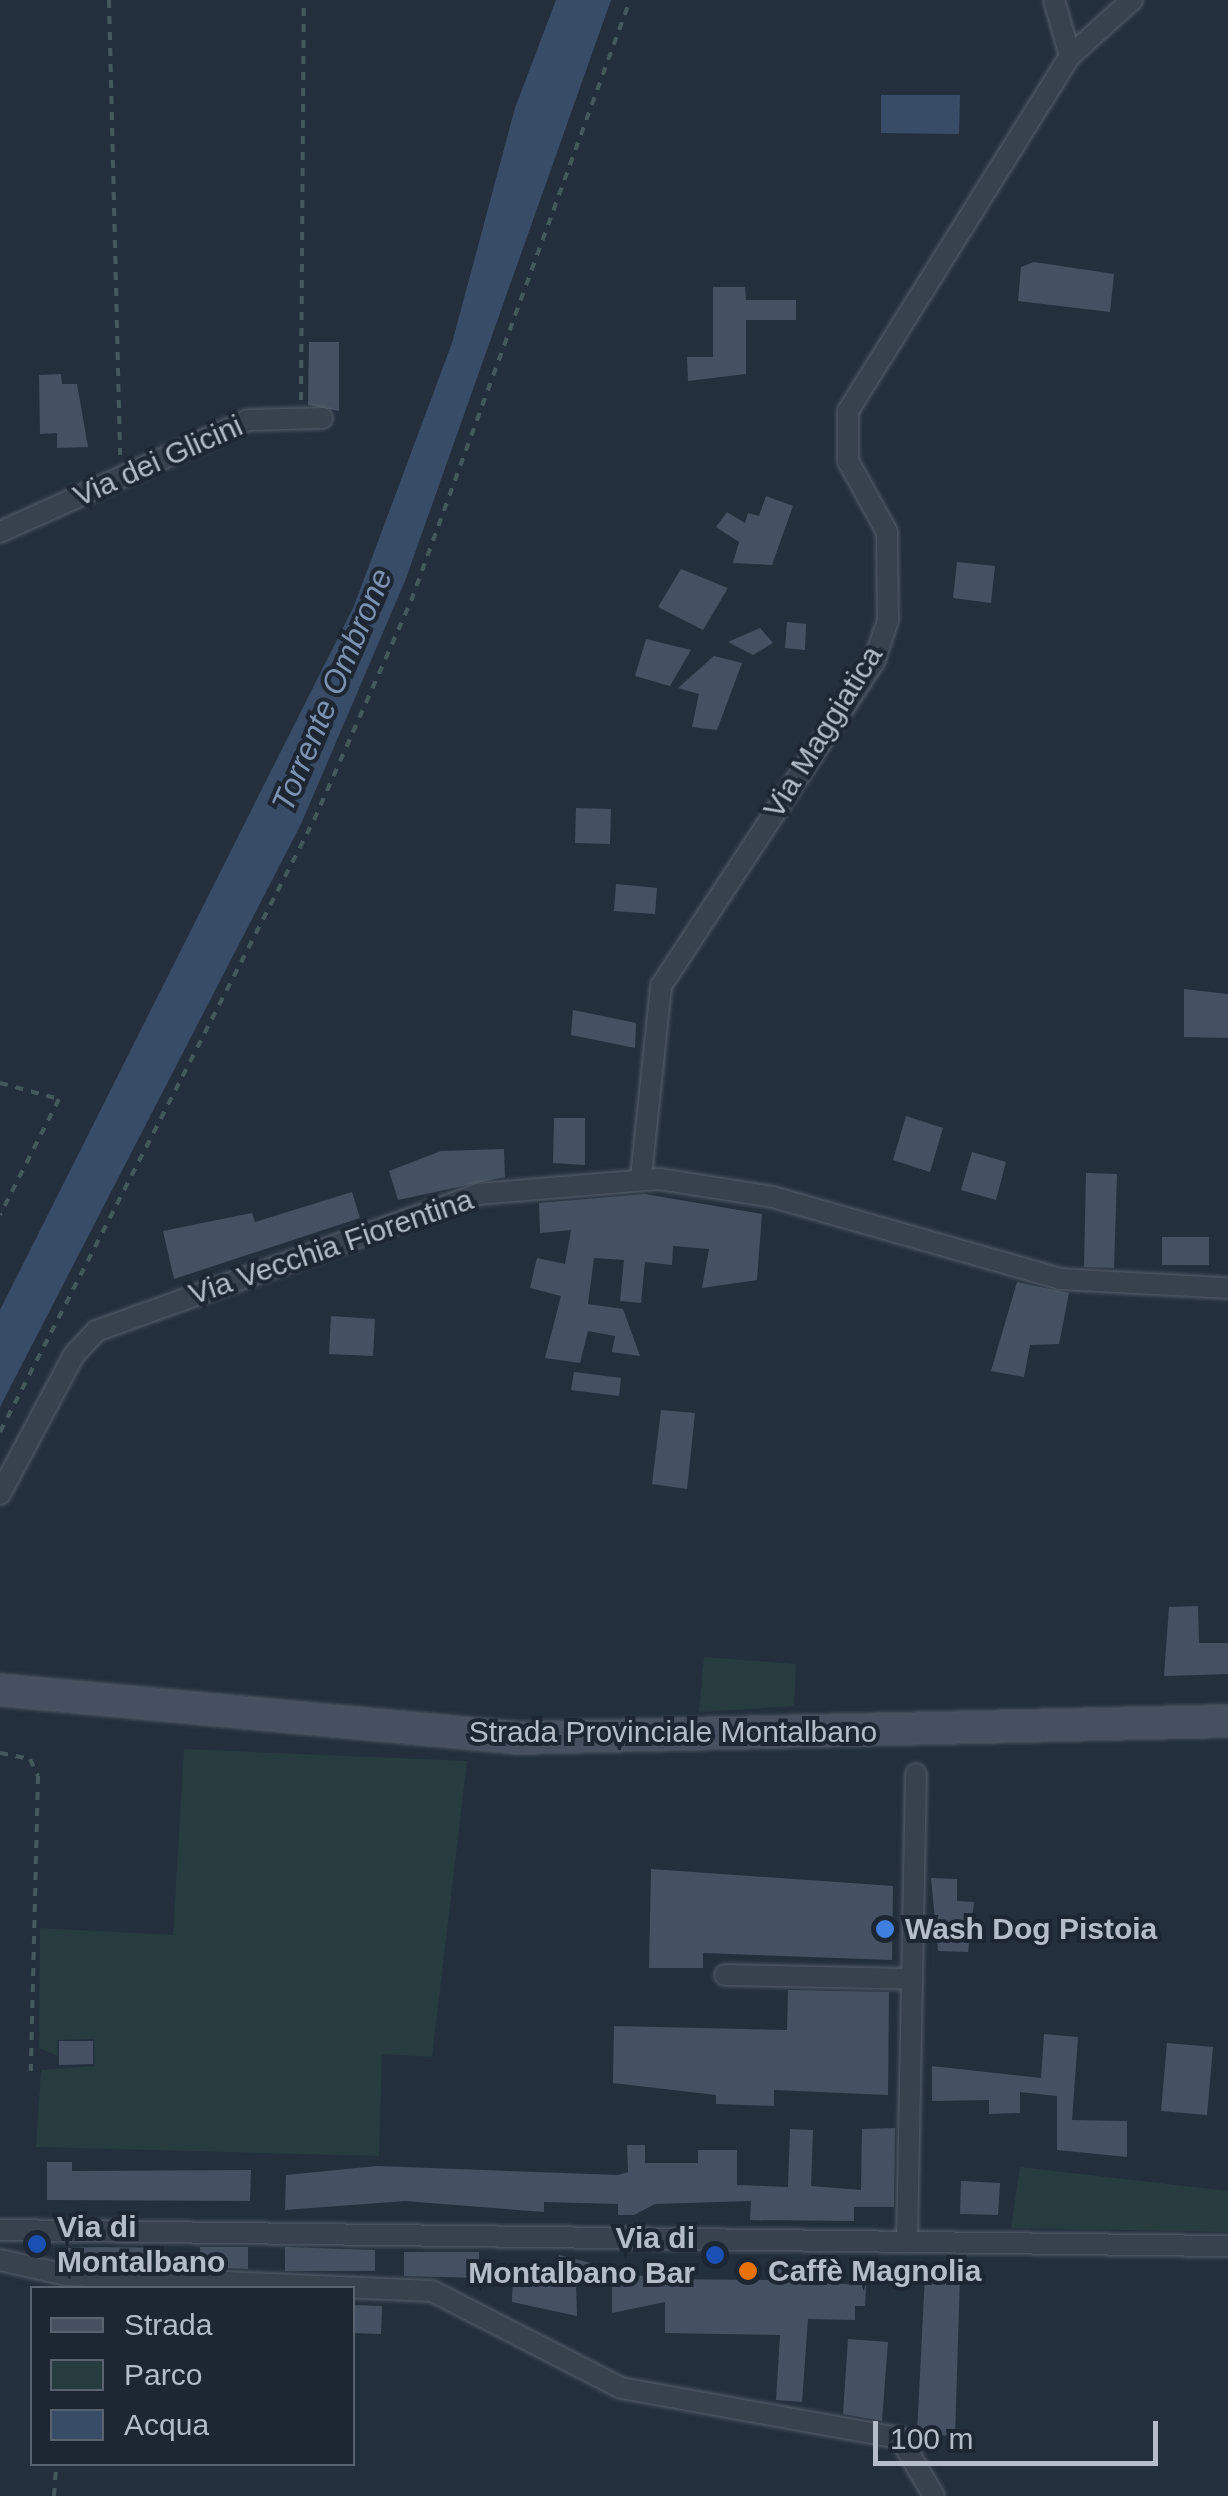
<!DOCTYPE html>
<html>
<head>
<meta charset="utf-8">
<style>
	body { margin:0 }
	#map { position:relative; width:1228px; height:2496px; overflow:hidden; background:#242f3e; font-family:Helvetica,sans-serif }
	div>[style] { position:absolute }
	[style*='--x'] { left:calc(var(--x)*1px); top:calc(var(--y)*1px); width:calc(var(--w)*1px); rotate:calc(var(--a)*1deg) }
	.green>* { inset:0; background:#263c3f }
	.water>* { inset:0; background:#394c67 }
	.building>* { inset:0; background:#455162 }
	.path>* { height:4px; margin-top:-2px; transform-origin:0; background:repeating-linear-gradient(90deg,#44595c 0 8px,transparent 0 16px) }
	.roads { filter:drop-shadow(0 0 2px #565f6c) drop-shadow(0 0 2px #565f6c) }
	.minor>* { height:20px; margin:-10px; padding:0 10px; transform-origin:10px; border-radius:10px; background:#38414e }
	.secondary>* { height:30px; margin:-15px; padding:0 15px; transform-origin:15px; border-radius:15px; background:#465061 }
	.dots>* { width:28px; height:28px; translate:-50% -50%; box-sizing:border-box; border:5px solid #1d2633; border-radius:50% }
	span { translate:-50% -50%; white-space:nowrap; text-align:center; line-height:1.15; -webkit-text-stroke:8px #1d2633; paint-order:stroke }
	.street-label { font-size:30px; color:#b4bcc9 }
	.poi-label { font-size:30px; color:#b4bcc9; font-weight:700 }
	.left { translate:0 -50%; text-align:left }
	.right { translate:-100% -50%; text-align:right }
	.water-label { font-size:32px; color:#7c92b1; font-style:italic }
	.legend { position:absolute; left:30px; top:2286px; width:325px; height:180px; box-sizing:border-box; background:#1d2633; border:2px solid #59626f; margin:0; padding:12px 18px; list-style:none; font-size:30px; color:#b4bcc9 }
	.legend li { display:flex; align-items:center; gap:20px; height:50px }
	.legend b { width:50px; border:2px solid #59626f }
	.scale { position:absolute; left:873px; top:2421px; width:285px; height:45px; box-sizing:border-box; border:5px solid #b4bcc9; border-top:0; padding-left:12px; font-size:30px; line-height:35px; white-space:nowrap; color:#b4bcc9; -webkit-text-stroke:8px #1d2633; paint-order:stroke }
</style>
</head>
<body>
<div id="map">
	<div class="green">
		<div style="clip-path:polygon(704px 1657px,796px 1664px,794px 1706px,699px 1712px)"></div>
		<div style="clip-path:polygon(184px 1749px,467px 1761px,432px 2057px,382px 2054px,379px 2156px,36px 2147px,41px 2070px,95px 2066px,94px 2039px,57px 2040px,57px 2056px,39px 2048px,40px 1928px,173px 1935px)"></div>
		<div style="clip-path:polygon(1020px 2167px,1228px 2191px,1228px 2232px,1011px 2228px)"></div>
	</div>
	<div class="water">
		<div style="clip-path:polygon(556px 0,611px 0,405px 581px,301px 824px,0 1407px,0 1310px,354px 606px,452px 343px,515px 108px)"></div>
		<div style="clip-path:polygon(881px 95px,960px 95px,959px 134px,881px 133px)"></div>
	</div>
	<div class="building">
		<div style="clip-path:polygon(1034px 262px,1114px 274px,1110px 312px,1018px 301px,1021px 267px)"></div>
		<div style="clip-path:polygon(713px 287px,745px 287px,746px 300px,796px 300px,796px 320px,746px 320px,746px 374px,688px 381px,687px 357px,713px 357px)"></div>
		<div style="clip-path:polygon(309px 342px,339px 342px,339px 411px,308px 405px)"></div>
		<div style="clip-path:polygon(61px 374px,62px 384px,77px 384px,88px 447px,57px 448px,57px 433px,40px 434px,39px 375px)"></div>
		<div style="clip-path:polygon(766px 496px,793px 506px,772px 565px,733px 563px,739px 542px,716px 527px,727px 512px,745px 523px,748px 513px,759px 516px)"></div>
		<div style="clip-path:polygon(957px 562px,995px 566px,991px 603px,953px 598px)"></div>
		<div style="clip-path:polygon(681px 569px,728px 588px,703px 630px,658px 607px)"></div>
		<div style="clip-path:polygon(787px 622px,806px 624px,805px 650px,785px 648px)"></div>
		<div style="clip-path:polygon(760px 628px,773px 643px,753px 655px,728px 642px)"></div>
		<div style="clip-path:polygon(646px 639px,691px 650px,670px 686px,635px 676px)"></div>
		<div style="clip-path:polygon(714px 656px,742px 663px,717px 730px,692px 727px,699px 694px,678px 688px)"></div>
		<div style="clip-path:polygon(576px 808px,611px 809px,610px 844px,575px 843px)"></div>
		<div style="clip-path:polygon(616px 884px,657px 888px,655px 914px,614px 911px)"></div>
		<div style="clip-path:polygon(1184px 989px,1228px 994px,1228px 1038px,1184px 1037px)"></div>
		<div style="clip-path:polygon(573px 1010px,636px 1023px,635px 1048px,571px 1035px)"></div>
		<div style="clip-path:polygon(906px 1116px,943px 1128px,930px 1172px,893px 1160px)"></div>
		<div style="clip-path:polygon(554px 1118px,585px 1118px,585px 1165px,553px 1163px)"></div>
		<div style="clip-path:polygon(504px 1149px,505px 1177px,398px 1200px,389px 1171px,441px 1151px)"></div>
		<div style="clip-path:polygon(972px 1152px,1006px 1162px,996px 1200px,961px 1190px)"></div>
		<div style="clip-path:polygon(1086px 1173px,1117px 1174px,1114px 1268px,1084px 1267px)"></div>
		<div style="clip-path:polygon(352px 1192px,360px 1218px,174px 1279px,163px 1231px,252px 1213px,255px 1222px)"></div>
		<div style="clip-path:polygon(645px 1194px,762px 1214px,757px 1280px,702px 1288px,709px 1249px,673px 1246px,672px 1265px,645px 1262px,641px 1303px,620px 1301px,624px 1260px,594px 1258px,588px 1304px,623px 1309px,640px 1356px,612px 1352px,615px 1336px,588px 1331px,580px 1363px,545px 1358px,561px 1296px,530px 1288px,537px 1258px,565px 1264px,571px 1230px,540px 1233px,539px 1203px)"></div>
		<div style="clip-path:polygon(1162px 1237px,1209px 1237px,1209px 1265px,1162px 1265px)"></div>
		<div style="clip-path:polygon(1017px 1282px,1069px 1293px,1059px 1344px,1030px 1345px,1024px 1377px,991px 1371px)"></div>
		<div style="clip-path:polygon(331px 1316px,375px 1319px,373px 1356px,329px 1354px)"></div>
		<div style="clip-path:polygon(574px 1372px,621px 1378px,619px 1396px,571px 1390px)"></div>
		<div style="clip-path:polygon(661px 1410px,695px 1413px,687px 1489px,652px 1484px)"></div>
		<div style="clip-path:polygon(1198px 1606px,1199px 1643px,1228px 1643px,1228px 1674px,1164px 1676px,1169px 1607px)"></div>
		<div style="clip-path:polygon(651px 1869px,893px 1886px,892px 1960px,703px 1953px,703px 1968px,649px 1968px)"></div>
		<div style="clip-path:polygon(931px 1878px,957px 1879px,957px 1901px,974px 1902px,968px 1952px,938px 1951px)"></div>
		<div style="clip-path:polygon(788px 1990px,889px 1992px,888px 2095px,774px 2090px,774px 2106px,716px 2104px,716px 2095px,613px 2083px,614px 2026px,787px 2030px)"></div>
		<div style="clip-path:polygon(1044px 2034px,1078px 2037px,1072px 2120px,1127px 2121px,1127px 2157px,1057px 2150px,1057px 2096px,1020px 2092px,1020px 2113px,989px 2114px,989px 2100px,932px 2101px,932px 2066px,1041px 2078px)"></div>
		<div style="clip-path:polygon(59px 2041px,93px 2041px,93px 2064px,59px 2065px)"></div>
		<div style="clip-path:polygon(1167px 2043px,1213px 2047px,1207px 2115px,1161px 2111px)"></div>
		<div style="clip-path:polygon(895px 2128px,894px 2207px,854px 2207px,854px 2221px,750px 2220px,751px 2201px,655px 2204px,634px 2215px,618px 2215px,618px 2204px,544px 2202px,544px 2212px,405px 2201px,285px 2210px,286px 2175px,377px 2166px,618px 2175px,628px 2172px,627px 2145px,645px 2145px,645px 2163px,698px 2163px,698px 2150px,737px 2150px,737px 2185px,788px 2187px,790px 2129px,813px 2130px,811px 2186px,861px 2190px,862px 2129px)"></div>
		<div style="clip-path:polygon(47px 2162px,72px 2162px,72px 2171px,251px 2170px,250px 2201px,47px 2200px)"></div>
		<div style="clip-path:polygon(961px 2181px,1000px 2183px,998px 2215px,960px 2214px)"></div>
		<div style="clip-path:polygon(101px 2247px,164px 2248px,164px 2265px,63px 2260px,63px 2248px)"></div>
		<div style="clip-path:polygon(200px 2247px,248px 2247px,248px 2269px,201px 2267px)"></div>
		<div style="clip-path:polygon(285px 2247px,375px 2250px,375px 2271px,285px 2271px)"></div>
		<div style="clip-path:polygon(404px 2252px,479px 2252px,479px 2278px,404px 2276px)"></div>
		<div style="clip-path:polygon(559px 2255px,654px 2279px,774px 2280px,775px 2267px,800px 2269px,799px 2282px,866px 2285px,865px 2306px,855px 2306px,855px 2320px,808px 2319px,802px 2402px,776px 2400px,780px 2335px,665px 2333px,665px 2302px,612px 2313px,612px 2285px,576px 2285px,577px 2316px,512px 2302px,513px 2273px,559px 2269px)"></div>
		<div style="clip-path:polygon(925px 2275px,960px 2276px,955px 2436px,917px 2434px)"></div>
		<div style="clip-path:polygon(352px 2305px,382px 2306px,381px 2334px,352px 2333px)"></div>
		<div style="clip-path:polygon(848px 2339px,888px 2342px,882px 2421px,843px 2414px)"></div>
	</div>
	<div class="path">
		<div style="--x:109;--y:0;--w:455;--a:88.6"></div>
		<div style="--x:301;--y:400;--w:400;--a:-89.6"></div>
		<div style="--x:0;--y:1083;--w:61;--a:15.2"></div>
		<div style="--x:59;--y:1099;--w:130;--a:117"></div>
		<div style="--x:0;--y:1432;--w:688;--a:-62.84"></div>
		<div style="--x:314;--y:820;--w:240;--a:-66.1"></div>
		<div style="--x:411;--y:601;--w:640;--a:-69.98"></div>
		<div style="--x:0;--y:1753;--w:31;--a:11"></div>
		<div style="--x:30;--y:1759;--w:19;--a:65"></div>
		<div style="--x:38;--y:1776;--w:295;--a:91.4"></div>
		<div style="--x:54;--y:2496;--w:32;--a:-86"></div>
	</div>
	<div class="roads">
		<div class="minor">
			<div style="--x:1054;--y:0;--w:58;--a:74.1"></div>
			<div style="--x:0;--y:532;--w:272;--a:-24.3"></div>
			<div style="--x:248;--y:420;--w:74;--a:-1.5"></div>
			<div style="--x:641;--y:1177;--w:192;--a:-84"></div>
			<div style="--x:661;--y:986;--w:388;--a:-56.7"></div>
			<div style="--x:874;--y:662;--w:44;--a:-71.6"></div>
			<div style="--x:888;--y:620;--w:88;--a:-90.7"></div>
			<div style="--x:887;--y:532;--w:81;--a:-118.8"></div>
			<div style="--x:848;--y:461;--w:50;--a:-90"></div>
			<div style="--x:848;--y:411;--w:419;--a:-58"></div>
			<div style="--x:1070;--y:56;--w:84;--a:-42.1"></div>
			<div style="--x:0;--y:1494;--w:157;--a:-62"></div>
			<div style="--x:74;--y:1355;--w:33;--a:-47"></div>
			<div style="--x:96;--y:1331;--w:406;--a:-19.7"></div>
			<div style="--x:478;--y:1194;--w:182;--a:-4.7"></div>
			<div style="--x:659;--y:1179;--w:115;--a:9"></div>
			<div style="--x:773;--y:1197;--w:298;--a:15.9"></div>
			<div style="--x:1060;--y:1279;--w:168;--a:3.1"></div>
			<div style="--x:725;--y:1975;--w:187;--a:1.2"></div>
			<div style="--x:0;--y:2230;--w:1228;--a:0.75"></div>
			<div style="--x:907;--y:2241;--w:467;--a:-88.9"></div>
			<div style="--x:0;--y:2260;--w:68;--a:12.8"></div>
			<div style="--x:66;--y:2275;--w:366;--a:2.5"></div>
			<div style="--x:432;--y:2291;--w:212;--a:27.2"></div>
			<div style="--x:621;--y:2388;--w:283;--a:10.2"></div>
			<div style="--x:900;--y:2438;--w:67;--a:59.6"></div>
		</div>
		<div class="secondary">
			<div style="--x:0;--y:1690;--w:520;--a:5.29"></div>
			<div style="--x:518;--y:1738;--w:710;--a:-1.37"></div>
		</div>
	</div>
	<div class="dots">
		<div style="left:885px;top:1929px;background:#3f7fe0"></div>
		<div style="left:37px;top:2244px;background:#1a4fb4"></div>
		<div style="left:715px;top:2255px;background:#1a4fb4"></div>
		<div style="left:748px;top:2271px;background:#e8710a"></div>
	</div>
	<div class="street-label">
		<span style="left:158px;top:461px;rotate:-24deg">Via dei Glicini</span>
		<span style="left:823px;top:732px;rotate:-58deg">Via Maggiatica</span>
		<span style="left:331px;top:1247px;rotate:-19deg">Via Vecchia Fiorentina</span>
		<span style="left:673px;top:1732px">Strada Provinciale Montalbano</span>
	</div>
	<div class="poi-label">
		<span class="left" style="left:905px;top:1929px">Wash Dog Pistoia</span>
		<span class="left" style="left:57px;top:2244px">Via di<br>Montalbano</span>
		<span class="right" style="left:695px;top:2255px">Via di<br>Montalbano Bar</span>
		<span class="left" style="left:768px;top:2271px">Caffè Magnolia</span>
	</div>
	<div class="water-label">
		<span style="left:332px;top:690px;rotate:-67deg">Torrente Ombrone</span>
	</div>
	<ul class="legend">
	<li><b style="height:12px;background:#465061"></b>Strada</li>
	<li><b style="height:28px;background:#263c3f"></b>Parco</li>
	<li><b style="height:28px;background:#394c67"></b>Acqua</li>
	</ul>
	<div class="scale">100 m</div>
</div>
</body>
</html>
